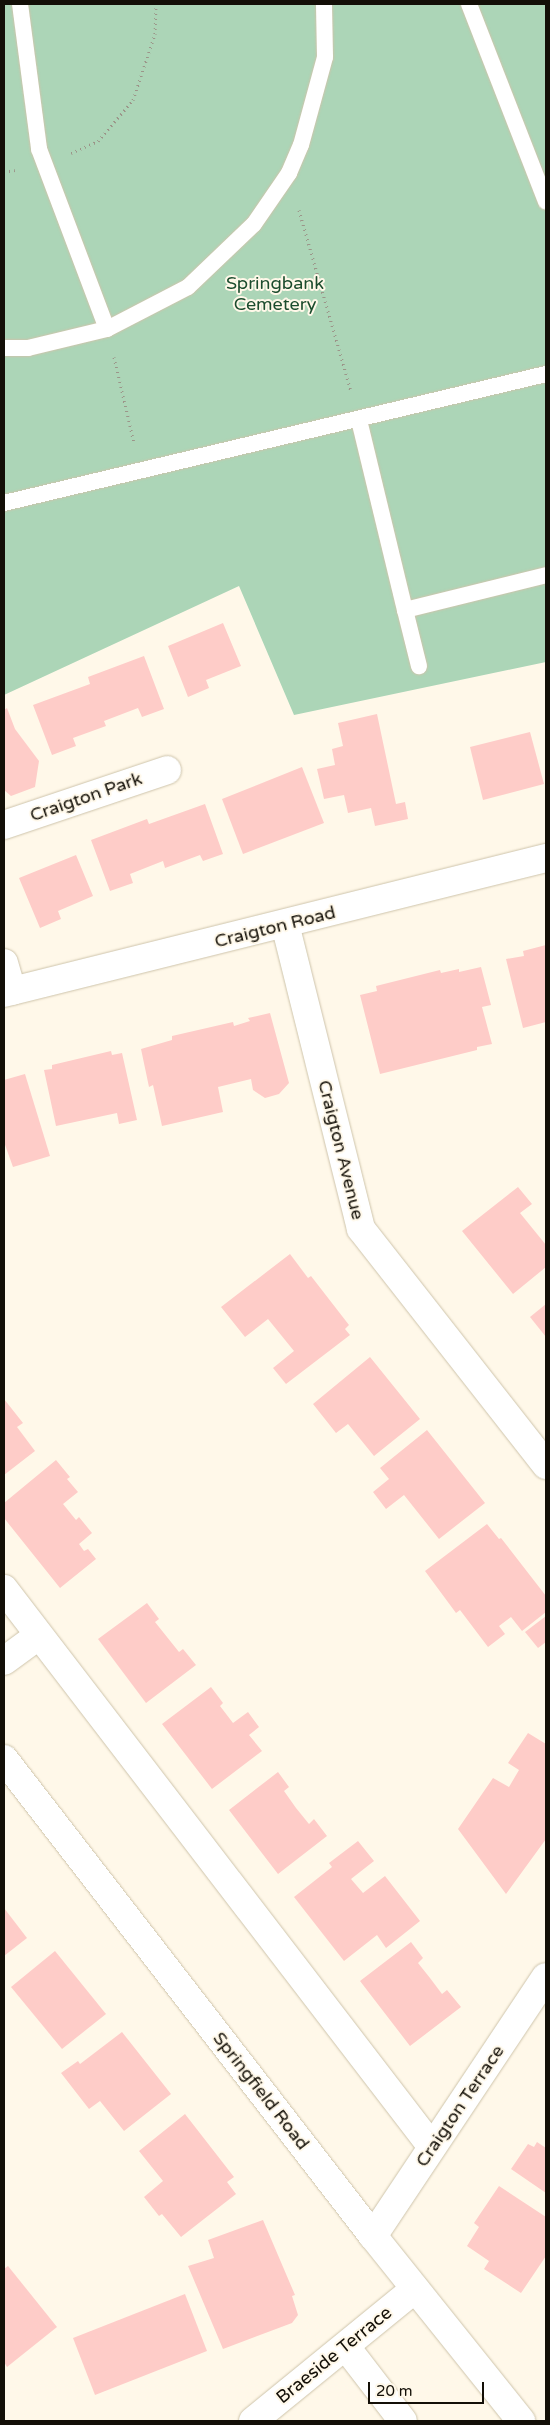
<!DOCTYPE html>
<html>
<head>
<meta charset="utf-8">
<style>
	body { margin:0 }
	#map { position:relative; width:550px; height:2425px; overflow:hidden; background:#fff8e9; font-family:"Varela Round",sans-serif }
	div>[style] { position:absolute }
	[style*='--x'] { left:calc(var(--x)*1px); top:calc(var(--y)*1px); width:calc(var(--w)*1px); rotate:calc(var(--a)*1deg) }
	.green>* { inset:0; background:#acd5b7 }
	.building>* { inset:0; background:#feccc8 }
	.path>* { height:3px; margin-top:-1.5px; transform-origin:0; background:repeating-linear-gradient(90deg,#9b9589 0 1px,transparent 0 5px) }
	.roads { filter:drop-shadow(0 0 1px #cec4ab) drop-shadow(0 0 1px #cec4ab) }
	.service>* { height:16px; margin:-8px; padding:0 8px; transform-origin:8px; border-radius:8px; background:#fff }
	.minor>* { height:28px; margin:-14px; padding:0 14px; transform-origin:14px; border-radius:14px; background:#fff }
	.tertiary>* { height:28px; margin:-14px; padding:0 14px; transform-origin:14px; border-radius:14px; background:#fff }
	span { translate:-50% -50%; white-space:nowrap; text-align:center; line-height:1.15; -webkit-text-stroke:4px #fff8e9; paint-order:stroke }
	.park-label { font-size:18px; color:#1b4c2d }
	.street-label { font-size:18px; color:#130f07 }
	.frame { position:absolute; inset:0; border:5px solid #130f07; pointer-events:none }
	.scale { position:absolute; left:368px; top:2382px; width:116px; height:22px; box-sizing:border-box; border:2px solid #130f07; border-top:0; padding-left:6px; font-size:15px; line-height:18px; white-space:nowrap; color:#130f07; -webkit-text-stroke:4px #fff8e9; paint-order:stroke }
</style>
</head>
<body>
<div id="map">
	<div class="green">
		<div style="clip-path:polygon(4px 4px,546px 4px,546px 662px,294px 715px,239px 586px,4px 695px)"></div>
	</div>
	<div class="building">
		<div style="clip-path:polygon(223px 623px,241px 666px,206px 680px,209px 688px,188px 697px,168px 646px)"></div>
		<div style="clip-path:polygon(144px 656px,164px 709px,142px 717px,138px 708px,104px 721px,106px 726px,73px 738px,76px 746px,52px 755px,33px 705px,90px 684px,88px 677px)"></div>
		<div style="clip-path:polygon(7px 708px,15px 729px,39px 761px,35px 787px,11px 796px,4px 790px,4px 710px)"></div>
		<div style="clip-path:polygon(377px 714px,396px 804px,405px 802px,408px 819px,375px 826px,371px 808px,348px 813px,344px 795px,324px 799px,317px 769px,335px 765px,332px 749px,343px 746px,338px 723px)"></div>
		<div style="clip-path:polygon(530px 732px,544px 784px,483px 800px,470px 747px)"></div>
		<div style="clip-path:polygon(302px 767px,324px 823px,243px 854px,222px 799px)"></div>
		<div style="clip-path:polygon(205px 804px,223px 854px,203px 861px,200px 855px,165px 868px,163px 861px,130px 874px,133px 883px,110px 891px,91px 840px,147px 819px,149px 824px)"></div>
		<div style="clip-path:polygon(76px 855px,93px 896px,58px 911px,61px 919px,40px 928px,19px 878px)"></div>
		<div style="clip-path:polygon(546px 945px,546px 1022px,523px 1028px,506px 959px,524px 956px,523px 951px)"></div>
		<div style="clip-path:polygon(481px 967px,491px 1005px,482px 1007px,492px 1044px,477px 1047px,477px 1050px,380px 1074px,360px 995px,377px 991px,376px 986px,440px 970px,441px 973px,459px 969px,459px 972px)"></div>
		<div style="clip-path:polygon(270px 1013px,289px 1083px,279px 1094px,265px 1098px,253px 1090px,251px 1079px,218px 1087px,223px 1112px,162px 1126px,153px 1085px,149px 1087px,141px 1049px,172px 1040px,172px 1036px,233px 1022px,234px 1026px,250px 1021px,248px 1018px)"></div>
		<div style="clip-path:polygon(111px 1051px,112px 1055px,122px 1053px,137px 1120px,119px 1124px,117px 1113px,56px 1126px,44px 1070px,52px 1069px,52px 1065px)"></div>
		<div style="clip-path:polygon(25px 1074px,50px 1156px,13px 1167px,4px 1142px,4px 1080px)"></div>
		<div style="clip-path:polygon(518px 1187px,532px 1204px,520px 1213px,546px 1245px,546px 1267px,513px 1294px,462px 1231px)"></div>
		<div style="clip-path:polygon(290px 1254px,308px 1278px,311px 1276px,349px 1325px,345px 1329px,350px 1335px,286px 1384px,273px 1368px,294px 1351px,268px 1319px,245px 1337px,221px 1307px)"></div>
		<div style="clip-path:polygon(546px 1304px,546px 1337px,530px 1317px)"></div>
		<div style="clip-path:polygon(370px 1357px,420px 1419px,374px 1456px,348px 1424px,336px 1433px,313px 1404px)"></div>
		<div style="clip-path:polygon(4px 1399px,23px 1423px,17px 1427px,35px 1451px,4px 1475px)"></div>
		<div style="clip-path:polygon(427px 1430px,485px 1503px,439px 1539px,404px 1495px,386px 1509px,373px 1492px,389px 1479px,380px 1468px)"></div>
		<div style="clip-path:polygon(56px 1460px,70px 1477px,67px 1479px,78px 1492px,63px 1504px,76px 1520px,79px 1517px,92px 1533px,79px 1544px,84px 1551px,88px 1549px,96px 1559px,60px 1588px,4px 1518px,4px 1503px)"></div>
		<div style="clip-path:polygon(487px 1524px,499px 1539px,501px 1538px,546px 1596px,546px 1612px,522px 1631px,511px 1617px,499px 1626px,505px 1634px,488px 1647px,460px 1610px,456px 1613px,425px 1571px)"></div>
		<div style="clip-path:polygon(147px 1603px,159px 1619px,155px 1622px,179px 1652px,183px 1649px,196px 1665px,146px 1703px,98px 1639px)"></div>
		<div style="clip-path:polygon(546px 1616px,546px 1642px,538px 1648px,525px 1632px)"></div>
		<div style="clip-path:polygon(211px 1687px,223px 1703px,220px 1706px,233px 1723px,248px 1712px,259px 1727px,249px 1735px,262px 1751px,212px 1789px,162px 1724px)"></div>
		<div style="clip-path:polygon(528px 1733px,546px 1744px,546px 1839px,506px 1894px,458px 1829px,493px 1778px,509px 1787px,519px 1770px,508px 1763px)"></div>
		<div style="clip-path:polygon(278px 1772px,289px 1787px,284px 1791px,296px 1808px,309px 1824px,314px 1819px,327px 1836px,278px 1874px,229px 1810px)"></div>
		<div style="clip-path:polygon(358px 1841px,374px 1861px,351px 1879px,363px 1893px,385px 1876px,420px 1921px,386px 1948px,377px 1935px,344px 1961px,294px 1897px,332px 1867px,329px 1863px)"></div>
		<div style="clip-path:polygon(4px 1908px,27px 1938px,4px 1956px)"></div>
		<div style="clip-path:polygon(411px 1942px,423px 1958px,418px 1963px,430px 1978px,442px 1994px,447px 1990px,461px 2007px,410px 2046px,360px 1981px)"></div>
		<div style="clip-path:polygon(55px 1951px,106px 2014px,62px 2049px,11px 1987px)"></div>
		<div style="clip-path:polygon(122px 2032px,171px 2094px,124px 2131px,100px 2101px,89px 2109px,61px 2073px,78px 2061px,80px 2064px)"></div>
		<div style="clip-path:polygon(185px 2114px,234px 2177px,227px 2182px,236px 2194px,181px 2237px,162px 2214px,159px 2216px,144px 2197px,163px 2181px,139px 2151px)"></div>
		<div style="clip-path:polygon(537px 2142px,546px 2148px,546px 2193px,511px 2169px,528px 2144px,534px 2147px)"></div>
		<div style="clip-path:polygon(499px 2186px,546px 2217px,546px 2256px,521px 2293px,484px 2269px,489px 2261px,467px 2246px,479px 2227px,474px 2223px)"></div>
		<div style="clip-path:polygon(263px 2220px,295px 2295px,292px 2296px,298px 2315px,292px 2323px,223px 2349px,188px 2266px,214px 2258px,208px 2240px)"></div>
		<div style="clip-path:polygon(8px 2266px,57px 2327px,7px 2367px,4px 2362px,4px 2269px)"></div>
		<div style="clip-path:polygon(185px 2294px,207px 2351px,95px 2395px,73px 2338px)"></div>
	</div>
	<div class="path">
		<div style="--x:71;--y:153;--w:30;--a:-24"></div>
		<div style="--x:98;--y:141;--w:54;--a:-49.5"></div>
		<div style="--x:133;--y:100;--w:70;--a:-71.6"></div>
		<div style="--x:155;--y:34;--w:30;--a:-88"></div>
		<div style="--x:4;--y:172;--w:11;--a:-10"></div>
		<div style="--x:299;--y:210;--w:188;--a:74"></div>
		<div style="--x:114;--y:357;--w:88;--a:76.9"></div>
	</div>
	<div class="roads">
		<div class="service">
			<div style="--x:20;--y:4;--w:146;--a:82.5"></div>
			<div style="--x:39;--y:149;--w:192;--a:69.3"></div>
			<div style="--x:469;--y:4;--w:212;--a:68.7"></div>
			<div style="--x:4;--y:348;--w:24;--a:0"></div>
			<div style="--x:28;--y:348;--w:81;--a:-13.5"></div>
			<div style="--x:107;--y:329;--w:91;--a:-27.4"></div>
			<div style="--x:188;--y:287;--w:91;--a:-43.7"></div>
			<div style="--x:254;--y:224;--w:62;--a:-55.5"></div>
			<div style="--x:289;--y:173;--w:30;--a:-67"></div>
			<div style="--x:301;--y:145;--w:91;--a:-74.7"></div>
			<div style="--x:325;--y:57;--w:53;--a:-91.1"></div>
			<div style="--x:359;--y:420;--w:195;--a:76.4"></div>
			<div style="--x:405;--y:610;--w:145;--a:-13.9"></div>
			<div style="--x:4;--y:503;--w:557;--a:-13.39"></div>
			<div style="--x:405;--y:610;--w:58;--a:76"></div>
		</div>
		<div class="minor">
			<div style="--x:4;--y:825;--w:172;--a:-18.6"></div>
			<div style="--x:285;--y:924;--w:314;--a:76"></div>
			<div style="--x:361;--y:1229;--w:300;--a:51.9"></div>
			<div style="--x:4;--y:963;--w:29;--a:74"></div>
			<div style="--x:4;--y:1589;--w:703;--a:52.51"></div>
			<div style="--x:4;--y:1661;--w:42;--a:-36.3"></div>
			<div style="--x:373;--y:2236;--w:311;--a:-56.3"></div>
			<div style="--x:346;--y:2347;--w:93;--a:52.4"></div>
			<div style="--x:253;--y:2421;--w:209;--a:-39.2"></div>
		</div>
		<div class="tertiary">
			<div style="--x:4;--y:993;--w:559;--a:-13.99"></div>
			<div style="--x:4;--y:1759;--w:603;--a:52.28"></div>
			<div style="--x:373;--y:2236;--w:237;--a:51.3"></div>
		</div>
	</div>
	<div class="park-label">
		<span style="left:275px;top:294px">Springbank<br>Cemetery</span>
	</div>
	<div class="street-label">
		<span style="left:86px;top:797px;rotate:-19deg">Craigton Park</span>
		<span style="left:275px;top:927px;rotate:-14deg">Craigton Road</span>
		<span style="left:341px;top:1150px;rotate:76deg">Craigton Avenue</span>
		<span style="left:261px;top:2091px;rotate:52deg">Springfield Road</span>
		<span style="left:460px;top:2106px;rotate:-56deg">Craigton Terrace</span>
		<span style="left:334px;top:2355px;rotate:-39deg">Braeside Terrace</span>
	</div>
	<div class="frame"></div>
	<div class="scale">20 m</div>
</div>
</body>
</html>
